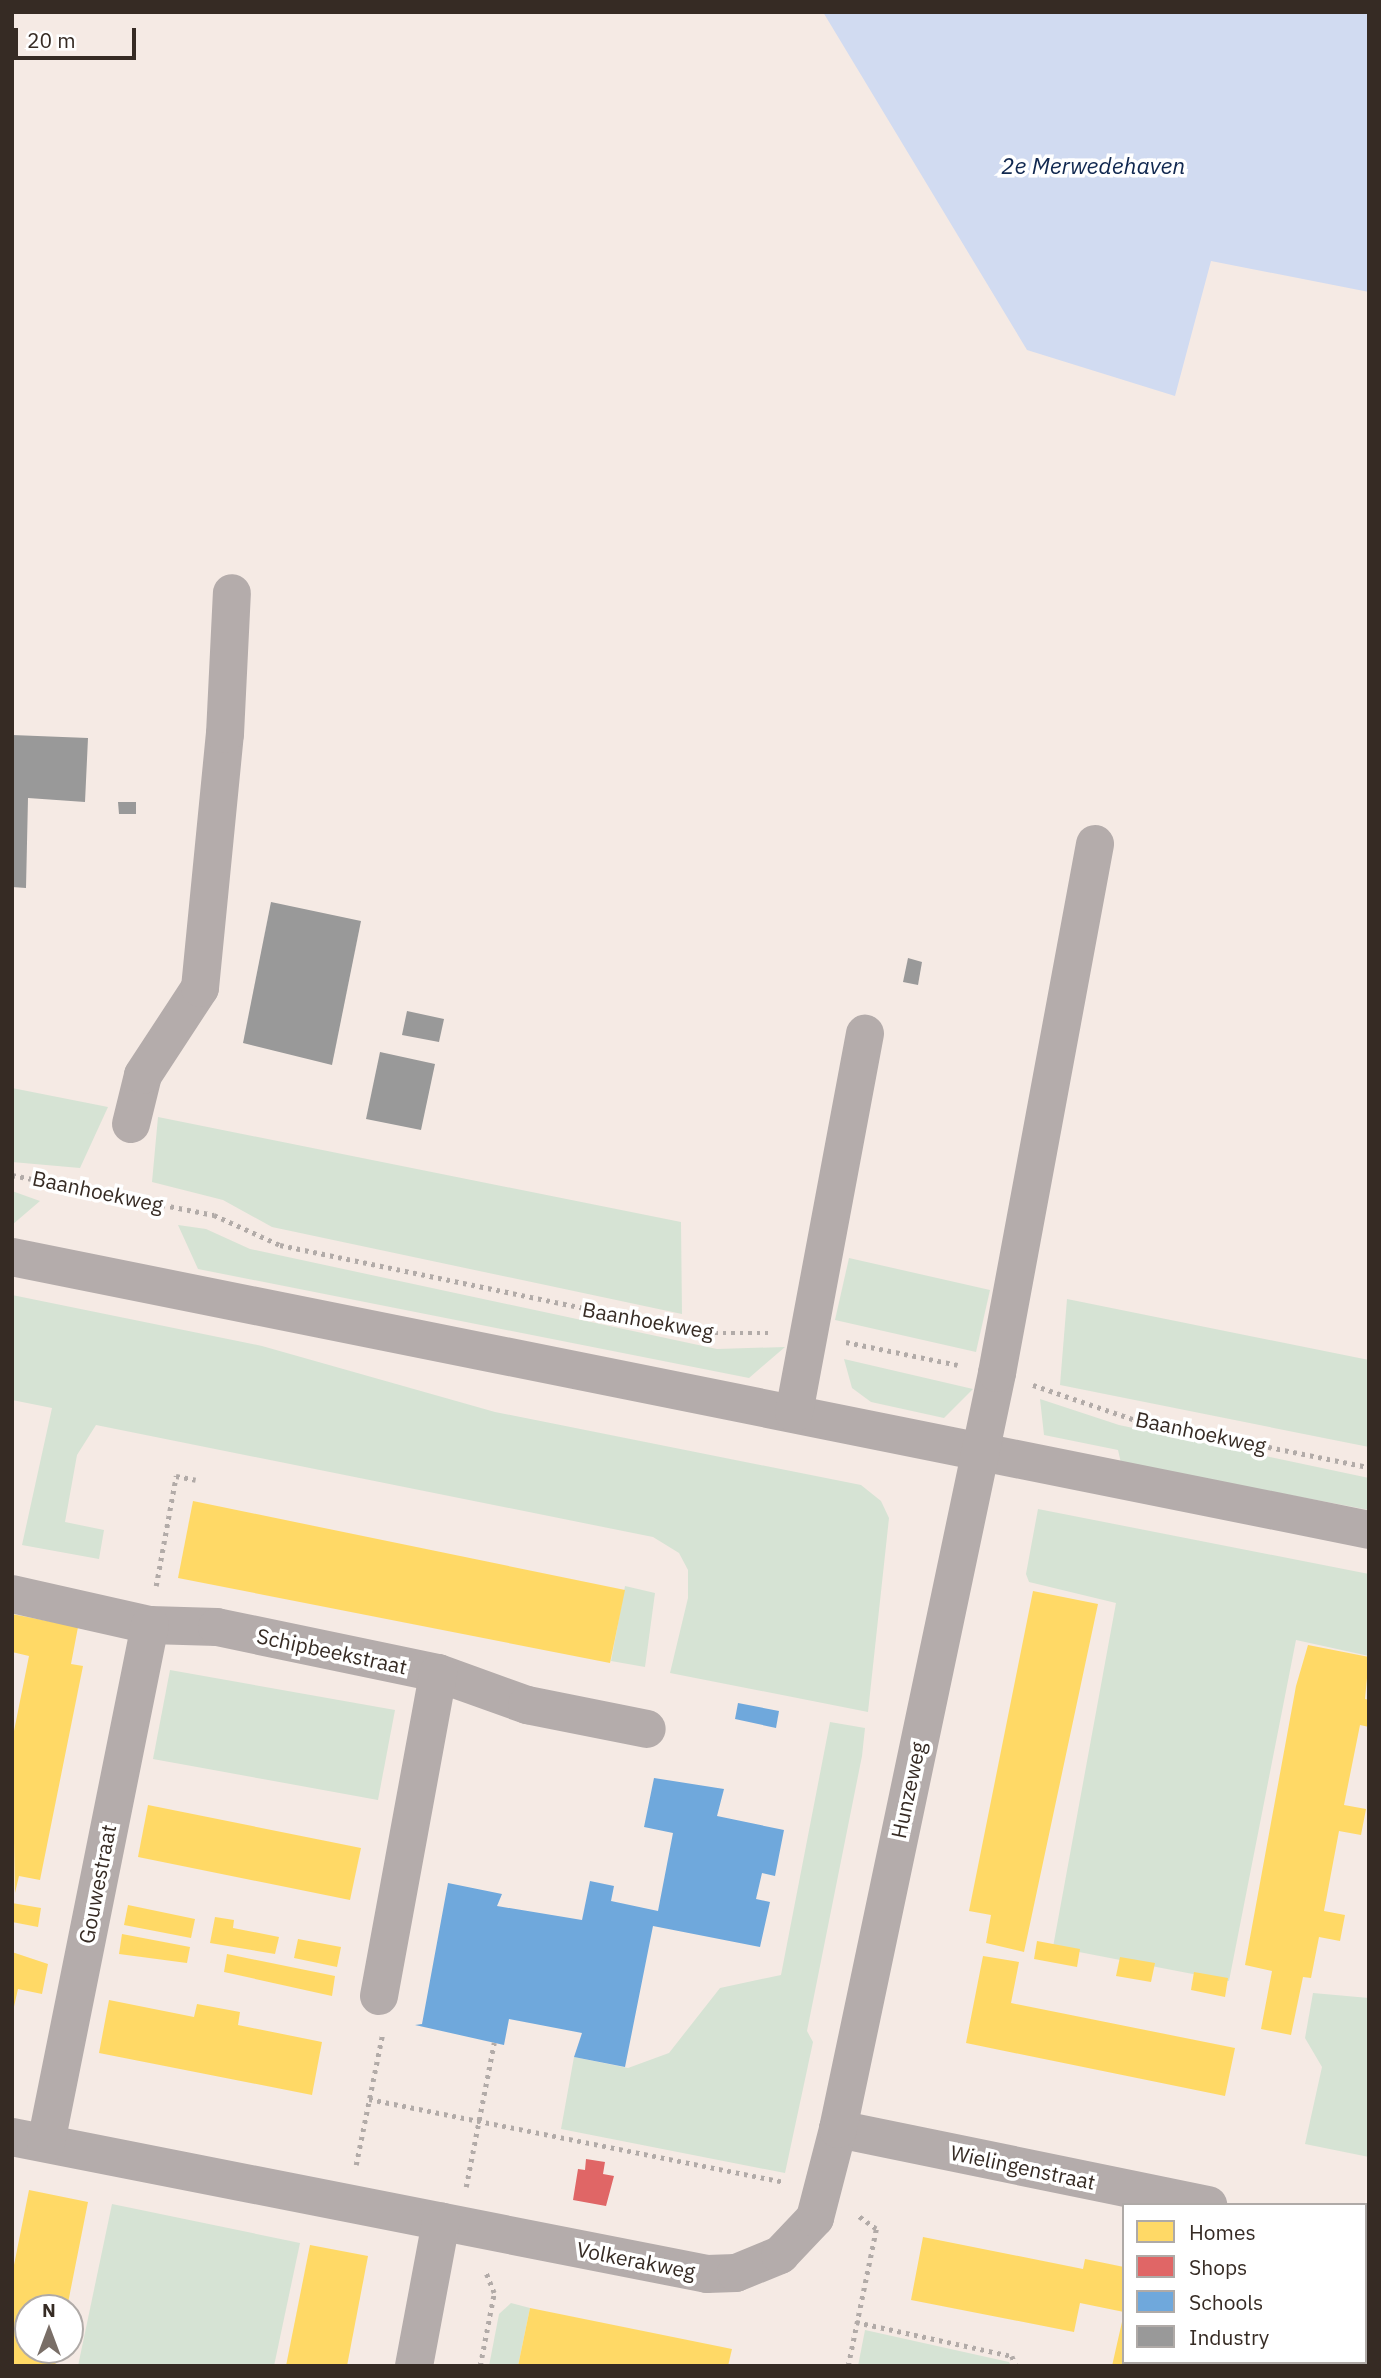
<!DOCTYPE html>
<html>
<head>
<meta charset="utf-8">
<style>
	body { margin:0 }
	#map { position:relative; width:1381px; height:2378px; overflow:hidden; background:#f5eae4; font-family:"IBM Plex Sans",sans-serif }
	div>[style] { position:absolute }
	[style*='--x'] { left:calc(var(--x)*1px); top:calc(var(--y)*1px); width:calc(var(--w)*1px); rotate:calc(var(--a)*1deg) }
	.green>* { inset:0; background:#d6e3d4 }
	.water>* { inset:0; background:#d1dbf1 }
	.homes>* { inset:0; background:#ffd966 }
	.shops>* { inset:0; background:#e06666 }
	.schools>* { inset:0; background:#6fa8dc }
	.industry>* { inset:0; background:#999 }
	.path>* { height:4.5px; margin-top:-2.25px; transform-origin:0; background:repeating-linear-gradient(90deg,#b2aba8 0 3.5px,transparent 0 8.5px) }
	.minor>* { height:38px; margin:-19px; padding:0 19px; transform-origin:19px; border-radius:19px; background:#b4acab }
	span { translate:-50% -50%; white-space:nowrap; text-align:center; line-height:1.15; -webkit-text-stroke:7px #fff; paint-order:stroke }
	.street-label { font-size:21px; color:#362b24 }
	.water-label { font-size:23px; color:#112850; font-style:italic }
	.frame { position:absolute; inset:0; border:14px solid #362b24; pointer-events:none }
	.legend { position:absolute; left:1122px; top:2203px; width:245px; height:161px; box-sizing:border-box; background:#fff; border:2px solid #afaaa7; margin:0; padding:9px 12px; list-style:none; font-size:21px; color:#362b24 }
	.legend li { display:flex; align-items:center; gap:14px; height:35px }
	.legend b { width:35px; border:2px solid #afaaa7 }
	.north { position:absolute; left:14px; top:2294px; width:70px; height:70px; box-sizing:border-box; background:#fff; border:2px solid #afaaa7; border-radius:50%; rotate:0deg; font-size:19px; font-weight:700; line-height:28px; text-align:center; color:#362b24 }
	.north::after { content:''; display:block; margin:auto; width:24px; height:32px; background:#796e67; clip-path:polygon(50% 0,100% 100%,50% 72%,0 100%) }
	.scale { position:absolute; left:14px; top:28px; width:122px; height:32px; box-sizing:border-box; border:4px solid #362b24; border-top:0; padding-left:9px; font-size:21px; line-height:24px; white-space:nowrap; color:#362b24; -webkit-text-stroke:5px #fff; paint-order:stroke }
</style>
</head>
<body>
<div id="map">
	<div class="green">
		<div style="clip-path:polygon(12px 1088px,108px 1107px,80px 1168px,12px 1162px)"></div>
		<div style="clip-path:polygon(158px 1117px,681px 1222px,682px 1314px,272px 1227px,223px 1200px,152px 1182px)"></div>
		<div style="clip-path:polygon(12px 1191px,40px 1201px,12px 1225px)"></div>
		<div style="clip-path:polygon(178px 1225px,206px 1229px,250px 1249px,717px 1349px,785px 1347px,749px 1378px,198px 1269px)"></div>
		<div style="clip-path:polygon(849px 1258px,990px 1290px,976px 1352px,835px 1320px)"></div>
		<div style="clip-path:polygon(12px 1295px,262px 1346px,495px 1412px,861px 1485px,881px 1501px,889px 1518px,868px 1712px,670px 1673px,688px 1598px,688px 1570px,679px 1553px,653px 1537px,96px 1425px,77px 1455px,65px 1522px,104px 1530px,99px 1559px,22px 1545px,52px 1408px,12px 1400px)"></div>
		<div style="clip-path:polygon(1067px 1299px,1369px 1360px,1369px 1447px,1060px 1385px)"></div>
		<div style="clip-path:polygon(844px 1359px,973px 1389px,944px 1418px,871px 1402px,852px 1388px)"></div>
		<div style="clip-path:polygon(1040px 1399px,1119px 1425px,1369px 1478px,1369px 1510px,1121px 1463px,1118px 1450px,1044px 1435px)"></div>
		<div style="clip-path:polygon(1038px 1509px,1369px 1574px,1369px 1656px,1296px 1640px,1229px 1981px,1053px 1947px,1116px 1603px,1029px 1582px,1026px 1574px)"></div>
		<div style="clip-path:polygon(625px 1586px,655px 1593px,645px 1667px,611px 1661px)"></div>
		<div style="clip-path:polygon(170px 1670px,395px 1710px,378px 1800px,153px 1759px)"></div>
		<div style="clip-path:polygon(830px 1722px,865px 1728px,862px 1756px,807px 2031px,813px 2042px,785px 2173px,561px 2129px,574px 2057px,628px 2068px,669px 2053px,720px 1988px,781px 1975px)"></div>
		<div style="clip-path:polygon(1313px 1993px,1369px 1998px,1369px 2157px,1305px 2144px,1322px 2067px,1305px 2038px)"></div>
		<div style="clip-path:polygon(112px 2204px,300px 2243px,274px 2366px,78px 2366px)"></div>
		<div style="clip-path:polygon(511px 2303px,530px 2308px,518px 2366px,489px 2366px,499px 2314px)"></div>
		<div style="clip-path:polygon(865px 2330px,1009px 2362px,1011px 2366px,858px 2366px)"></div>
	</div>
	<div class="water">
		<div style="clip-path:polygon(823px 12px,1369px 12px,1369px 292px,1211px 261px,1175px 396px,1027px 350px)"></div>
	</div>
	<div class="homes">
		<div style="clip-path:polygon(193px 1501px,625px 1590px,610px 1663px,178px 1578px)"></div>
		<div style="clip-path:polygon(1033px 1591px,1098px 1604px,1024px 1952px,986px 1943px,991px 1915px,969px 1911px)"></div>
		<div style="clip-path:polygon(12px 1614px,78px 1627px,71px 1664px,83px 1666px,40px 1880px,19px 1876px,15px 1893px,12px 1741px,29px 1656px,12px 1652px)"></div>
		<div style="clip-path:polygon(1308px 1645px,1369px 1657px,1365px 1699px,1369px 1700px,1369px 1727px,1360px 1725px,1344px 1805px,1366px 1809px,1361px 1835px,1339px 1831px,1324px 1911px,1345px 1915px,1340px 1941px,1319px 1937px,1311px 1978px,1303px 1977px,1291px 2035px,1261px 2029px,1272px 1971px,1245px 1965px,1296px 1686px)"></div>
		<div style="clip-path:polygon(148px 1805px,361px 1848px,350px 1900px,138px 1857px)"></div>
		<div style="clip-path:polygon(12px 1903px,41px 1908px,38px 1927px,12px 1922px)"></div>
		<div style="clip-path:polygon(128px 1905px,195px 1919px,191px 1938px,124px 1925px)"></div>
		<div style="clip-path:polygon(215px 1917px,234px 1920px,233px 1928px,279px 1937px,275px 1954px,210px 1943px)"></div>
		<div style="clip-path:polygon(122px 1934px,190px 1947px,187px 1963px,119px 1954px)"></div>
		<div style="clip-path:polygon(298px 1939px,341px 1947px,337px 1967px,294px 1958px)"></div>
		<div style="clip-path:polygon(1037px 1941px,1080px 1949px,1077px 1967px,1034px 1959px)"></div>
		<div style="clip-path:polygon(12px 1952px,48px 1964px,42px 1994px,18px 1989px,13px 2011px)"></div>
		<div style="clip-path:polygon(227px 1954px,335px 1976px,332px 1996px,224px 1972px)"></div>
		<div style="clip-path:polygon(983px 1956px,1019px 1962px,1011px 2003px,1235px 2048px,1225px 2096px,966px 2043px)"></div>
		<div style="clip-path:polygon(1120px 1957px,1155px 1963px,1151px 1982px,1116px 1976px)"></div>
		<div style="clip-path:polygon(1194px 1972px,1228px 1978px,1225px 1997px,1191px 1990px)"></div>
		<div style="clip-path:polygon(109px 2000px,194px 2017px,197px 2004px,240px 2012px,238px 2025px,322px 2042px,312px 2095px,99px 2053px)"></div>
		<div style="clip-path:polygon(29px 2190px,88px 2202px,67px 2308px,28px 2308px,28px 2350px,58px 2350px,55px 2366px,12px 2366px,12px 2275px)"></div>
		<div style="clip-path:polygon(923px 2237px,1083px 2269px,1085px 2259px,1124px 2267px,1124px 2312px,1080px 2303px,1074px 2332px,911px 2300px)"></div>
		<div style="clip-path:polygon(310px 2245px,368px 2256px,347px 2366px,286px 2366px)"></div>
		<div style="clip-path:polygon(530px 2308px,732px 2349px,728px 2366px,518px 2366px)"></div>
		<div style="clip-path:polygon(1124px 2313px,1124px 2362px,1178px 2362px,1177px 2366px,1112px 2366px)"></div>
		<div style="clip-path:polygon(1365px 2323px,1369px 2366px,1354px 2366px,1365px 2362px)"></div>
	</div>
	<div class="shops">
		<div style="clip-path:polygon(586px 2159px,605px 2162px,603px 2174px,614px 2176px,606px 2206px,573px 2200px,578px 2169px,585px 2170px)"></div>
	</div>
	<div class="schools">
		<div style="clip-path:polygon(738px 1703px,779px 1711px,776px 1728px,735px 1719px)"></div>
		<div style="clip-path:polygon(654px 1778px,724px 1789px,717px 1816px,784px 1830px,775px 1876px,762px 1873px,756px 1899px,770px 1902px,760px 1947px,653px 1926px,625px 2067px,574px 2057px,582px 2033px,509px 2019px,504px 2045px,415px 2025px,422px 2024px,448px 1883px,502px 1894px,497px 1906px,582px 1920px,590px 1881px,614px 1886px,611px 1901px,658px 1911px,673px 1833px,644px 1827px)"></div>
	</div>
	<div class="industry">
		<div style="clip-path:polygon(12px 735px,88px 738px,85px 802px,28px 798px,26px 888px,12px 887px)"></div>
		<div style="clip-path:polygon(118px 802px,136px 802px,136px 814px,119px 814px)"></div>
		<div style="clip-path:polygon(271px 902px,361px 921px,332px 1065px,243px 1043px)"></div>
		<div style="clip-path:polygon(908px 958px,922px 962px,918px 985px,903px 982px)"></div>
		<div style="clip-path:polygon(407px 1011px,444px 1019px,439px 1042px,402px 1035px)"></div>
		<div style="clip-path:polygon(380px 1052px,435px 1064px,421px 1130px,366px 1119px)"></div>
	</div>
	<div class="path">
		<div style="--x:12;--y:1175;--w:206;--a:11.2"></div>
		<div style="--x:214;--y:1215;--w:72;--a:24.4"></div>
		<div style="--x:280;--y:1245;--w:435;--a:11.7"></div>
		<div style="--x:706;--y:1333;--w:62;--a:0"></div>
		<div style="--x:846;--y:1342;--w:114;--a:11.6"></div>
		<div style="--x:1033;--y:1385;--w:108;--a:18.9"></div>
		<div style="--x:1135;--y:1420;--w:239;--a:11.4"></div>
		<div style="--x:156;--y:1586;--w:112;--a:-79.7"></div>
		<div style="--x:176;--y:1476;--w:20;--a:11"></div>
		<div style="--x:369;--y:2099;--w:423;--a:11.3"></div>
		<div style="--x:356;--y:2165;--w:132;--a:-78.6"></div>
		<div style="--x:466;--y:2187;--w:147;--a:-79"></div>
		<div style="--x:856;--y:2322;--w:160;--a:12.3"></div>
		<div style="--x:1012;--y:2356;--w:11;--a:68"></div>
		<div style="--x:480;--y:2366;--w:74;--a:-79.1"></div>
		<div style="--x:494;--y:2293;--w:24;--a:-112"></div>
		<div style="--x:848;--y:2366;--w:140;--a:-78.4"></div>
		<div style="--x:876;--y:2229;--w:24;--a:-144"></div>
	</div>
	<div class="minor">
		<div style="--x:131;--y:1124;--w:50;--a:-76.2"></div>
		<div style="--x:143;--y:1075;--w:104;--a:-56.8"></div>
		<div style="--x:200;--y:988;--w:255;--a:-84.4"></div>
		<div style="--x:225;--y:734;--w:141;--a:-87.2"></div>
		<div style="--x:12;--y:1257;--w:1384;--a:11.37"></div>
		<div style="--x:794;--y:1413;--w:386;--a:-79.4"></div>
		<div style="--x:12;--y:1594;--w:141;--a:12.7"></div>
		<div style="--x:150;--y:1625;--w:67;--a:1.7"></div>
		<div style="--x:217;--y:1627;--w:226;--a:11.8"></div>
		<div style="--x:438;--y:1673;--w:95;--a:19.8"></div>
		<div style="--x:527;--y:1705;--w:122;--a:11.3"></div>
		<div style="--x:379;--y:1996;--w:328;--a:-79.6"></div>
		<div style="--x:838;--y:2129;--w:378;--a:11.6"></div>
		<div style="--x:12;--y:2137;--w:708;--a:11.15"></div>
		<div style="--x:707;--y:2274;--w:29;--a:-2"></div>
		<div style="--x:736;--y:2273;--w:48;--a:-22.2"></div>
		<div style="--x:780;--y:2255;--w:51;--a:-46.6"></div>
		<div style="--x:815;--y:2218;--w:92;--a:-75.5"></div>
		<div style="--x:838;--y:2129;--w:773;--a:-78.12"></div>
		<div style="--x:997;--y:1373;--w:538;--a:-79.5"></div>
		<div style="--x:46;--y:2143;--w:528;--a:-78.65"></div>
		<div style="--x:1365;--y:2229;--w:4;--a:0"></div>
		<div style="--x:414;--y:2366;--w:147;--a:-79.4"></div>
		<div style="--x:1244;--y:2366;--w:4;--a:-76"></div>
	</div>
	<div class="street-label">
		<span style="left:98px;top:1191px;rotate:12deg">Baanhoekweg</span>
		<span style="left:648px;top:1320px;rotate:10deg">Baanhoekweg</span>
		<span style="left:1201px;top:1432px;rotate:12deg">Baanhoekweg</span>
		<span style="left:332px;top:1651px;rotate:12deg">Schipbeekstraat</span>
		<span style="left:908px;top:1790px;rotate:-78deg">Hunzeweg</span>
		<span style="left:97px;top:1884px;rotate:-79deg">Gouwestraat</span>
		<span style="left:1023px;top:2167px;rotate:12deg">Wielingenstraat</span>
		<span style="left:636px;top:2260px;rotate:11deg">Volkerakweg</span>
	</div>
	<div class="water-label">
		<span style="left:1093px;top:165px">2e Merwedehaven</span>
	</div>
	<div class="frame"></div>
	<ul class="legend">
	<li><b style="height:19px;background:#ffd966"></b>Homes</li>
	<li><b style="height:19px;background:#e06666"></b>Shops</li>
	<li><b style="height:19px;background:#6fa8dc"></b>Schools</li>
	<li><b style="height:19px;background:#999"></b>Industry</li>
	</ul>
	<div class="north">N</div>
	<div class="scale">20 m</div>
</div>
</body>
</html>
